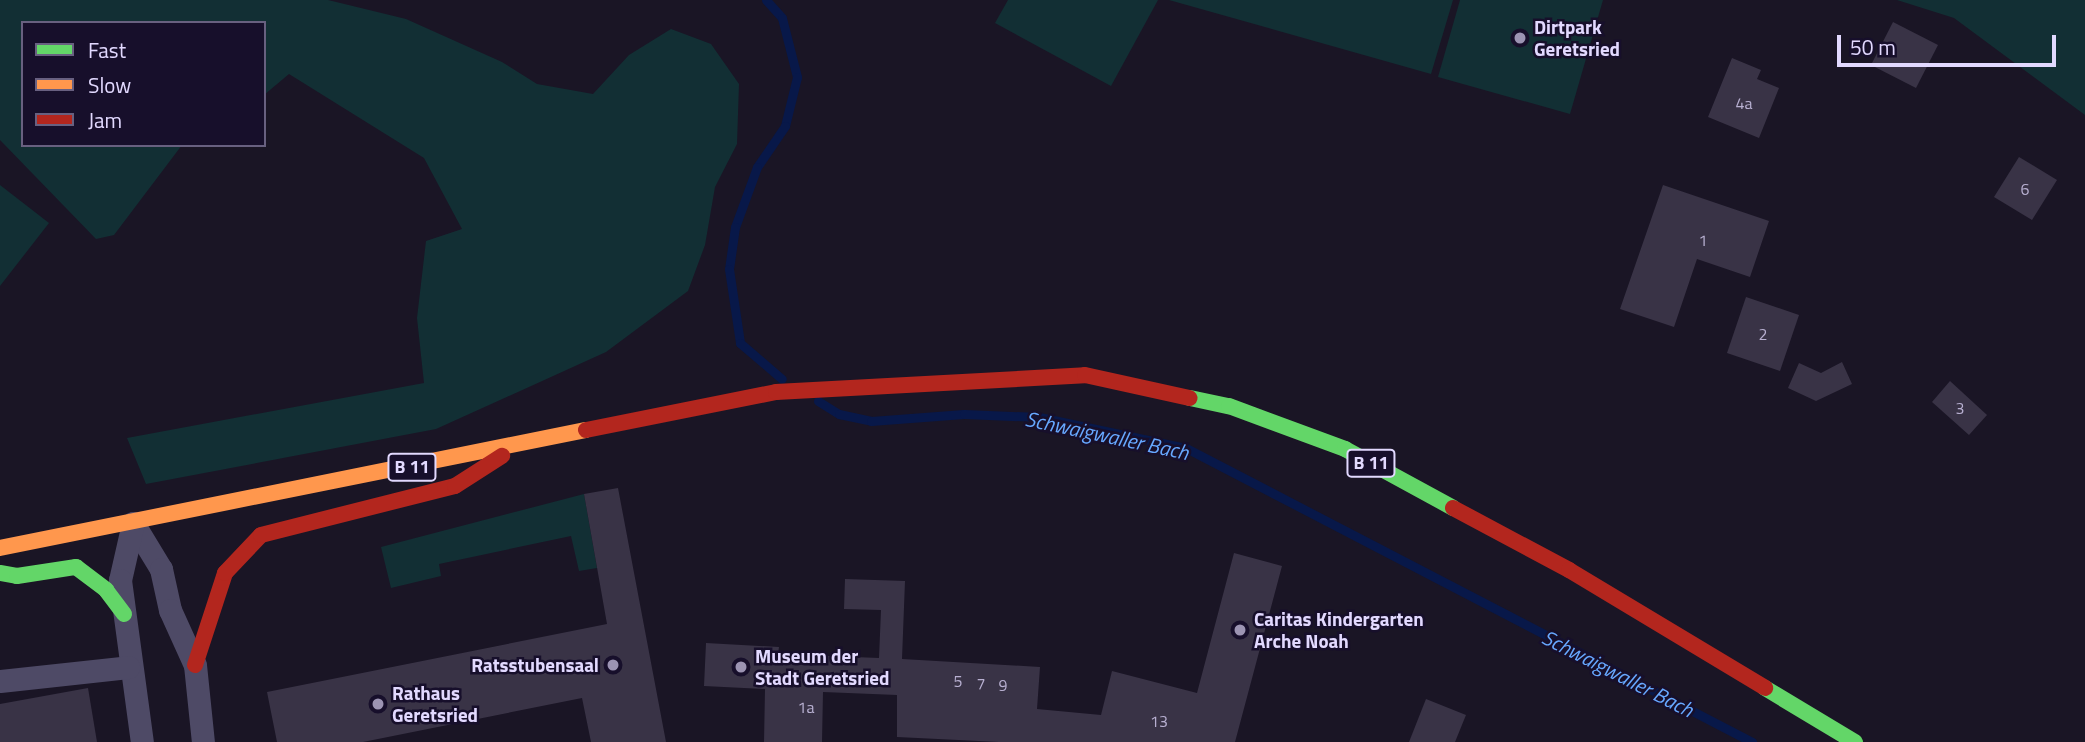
<!DOCTYPE html>
<html>
<head>
<meta charset="utf-8">
<style>
	body { margin:0 }
	#map { position:relative; width:2085px; height:742px; overflow:hidden; background:#1a1525; font-family:"Titillium Web",sans-serif }
	div>[style] { position:absolute }
	[style*='--x'] { left:calc(var(--x)*1px); top:calc(var(--y)*1px); width:calc(var(--w)*1px); rotate:calc(var(--a)*1deg) }
	.green>* { inset:0; background:#122f34 }
	.stream>* { height:9px; margin:-4.5px; padding:0 4.5px; transform-origin:4.5px; border-radius:4.5px; background:#081849 }
	.building>* { inset:0; background:#393346 }
	.street>* { height:23px; margin:-11.5px; padding:0 11.5px; transform-origin:11.5px; border-radius:11.5px; background:#4e4a66 }
	.fast>* { height:16px; margin:-8px; padding:0 8px; transform-origin:8px; border-radius:8px; background:#63d668 }
	.slow>* { height:16px; margin:-8px; padding:0 8px; transform-origin:8px; border-radius:8px; background:#ff974d }
	.jam>* { height:16px; margin:-8px; padding:0 8px; transform-origin:8px; border-radius:8px; background:#b3261e }
	.dots>* { width:19px; height:19px; translate:-50% -50%; box-sizing:border-box; border:4px solid #170f2b; border-radius:50% }
	span { translate:-50% -50%; white-space:nowrap; text-align:center; line-height:1.15; -webkit-text-stroke:5px #170f2b; paint-order:stroke }
	.number-label { font-size:16px; color:#b8b0d1 }
	.number-label span { -webkit-text-stroke-width:0 }
	.shield-label span { padding:2px 5px; background:#170f2b; border:2px solid; border-radius:5px; -webkit-text-stroke-width:0 }
	.shield-label { font-size:18px; color:#e2d9ff; font-weight:700 }
	.poi-label { font-size:19px; color:#e2d9ff; font-weight:700 }
	.left { translate:0 -50%; text-align:left }
	.right { translate:-100% -50%; text-align:right }
	.water-label { font-size:21px; color:#67a8ff; font-style:italic }
	.legend { position:absolute; left:21px; top:21px; width:245px; height:126px; box-sizing:border-box; background:#170f2b; border:2px solid #686080; margin:0; padding:9px 12px; list-style:none; font-size:21px; color:#e2d9ff }
	.legend li { display:flex; align-items:center; gap:14px; height:35px }
	.legend b { width:35px; border:2px solid #686080 }
	.scale { position:absolute; left:1837px; top:35px; width:219px; height:32px; box-sizing:border-box; border:4px solid #e2d9ff; border-top:0; padding-left:9px; font-size:21px; line-height:24px; white-space:nowrap; color:#e2d9ff; -webkit-text-stroke:5px #170f2b; paint-order:stroke }
</style>
</head>
<body>
<div id="map">
	<div class="green">
		<div style="clip-path:polygon(0 0,328px 0,406px 19px,502px 62px,537px 84px,593px 94px,629px 55px,671px 29px,711px 44px,739px 84px,737px 144px,715px 187px,705px 245px,688px 291px,606px 352px,436px 429px,146px 484px,127px 438px,424px 383px,417px 318px,426px 241px,462px 229px,424px 158px,289px 74px,264px 95px,264px 23px,23px 23px,23px 145px,182px 145px,114px 235px,96px 239px,0 140px)"></div>
		<div style="clip-path:polygon(1008px 0,1158px 0,1111px 86px,995px 23px)"></div>
		<div style="clip-path:polygon(1169px 0,1453px 0,1431px 74px)"></div>
		<div style="clip-path:polygon(1460px 0,1603px 0,1570px 114px,1438px 77px)"></div>
		<div style="clip-path:polygon(1897px 0,2085px 0,2085px 115px,1954px 18px)"></div>
		<div style="clip-path:polygon(0 185px,49px 223px,0 286px)"></div>
		<div style="clip-path:polygon(584px 494px,597px 568px,579px 571px,571px 536px,439px 564px,441px 576px,391px 588px,381px 547px)"></div>
	</div>
	<div class="stream">
		<div style="--x:766;--y:0;--w:24;--a:48"></div>
		<div style="--x:782;--y:18;--w:61;--a:75.7"></div>
		<div style="--x:797;--y:77;--w:50;--a:103.8"></div>
		<div style="--x:785;--y:126;--w:50;--a:124.3"></div>
		<div style="--x:757;--y:167;--w:64;--a:110.1"></div>
		<div style="--x:735;--y:227;--w:42;--a:98.1"></div>
		<div style="--x:729;--y:269;--w:75;--a:81.5"></div>
		<div style="--x:740;--y:343;--w:55;--a:40.6"></div>
		<div style="--x:818;--y:401;--w:25;--a:32"></div>
		<div style="--x:839;--y:414;--w:33;--a:12"></div>
		<div style="--x:871;--y:421;--w:93;--a:-4.3"></div>
		<div style="--x:964;--y:414;--w:75;--a:2.3"></div>
		<div style="--x:1039;--y:417;--w:150;--a:11.9"></div>
		<div style="--x:1186;--y:448;--w:638;--a:27.45"></div>
	</div>
	<div class="building">
		<div style="clip-path:polygon(1893px 22px,1938px 45px,1916px 88px,1871px 65px)"></div>
		<div style="clip-path:polygon(1732px 58px,1761px 70px,1757px 79px,1779px 88px,1759px 138px,1708px 117px)"></div>
		<div style="clip-path:polygon(2019px 157px,2057px 180px,2032px 220px,1994px 197px)"></div>
		<div style="clip-path:polygon(1663px 185px,1769px 221px,1750px 277px,1697px 259px,1674px 327px,1620px 309px)"></div>
		<div style="clip-path:polygon(1746px 297px,1799px 315px,1780px 371px,1727px 353px)"></div>
		<div style="clip-path:polygon(1842px 362px,1852px 384px,1816px 401px,1788px 388px,1799px 363px,1821px 373px)"></div>
		<div style="clip-path:polygon(1950px 381px,1987px 415px,1969px 435px,1932px 402px)"></div>
		<div style="clip-path:polygon(618px 488px,666px 742px,591px 742px,582px 698px,363px 742px,277px 742px,267px 692px,607px 624px,584px 494px)"></div>
		<div style="clip-path:polygon(1234px 553px,1282px 566px,1235px 742px,999px 742px,897px 737px,897px 695px,823px 692px,822px 742px,764px 742px,765px 689px,704px 686px,706px 643px,779px 647px,778px 654px,879px 658px,881px 610px,844px 609px,845px 579px,905px 581px,902px 659px,1040px 667px,1037px 709px,1101px 715px,1112px 671px,1197px 693px)"></div>
		<div style="clip-path:polygon(88px 688px,97px 742px,0 742px,0 704px)"></div>
		<div style="clip-path:polygon(1426px 699px,1466px 715px,1455px 742px,1409px 742px)"></div>
	</div>
	<div class="street">
		<div style="--x:133;--y:523;--w:54;--a:58.7"></div>
		<div style="--x:161;--y:569;--w:42;--a:77.6"></div>
		<div style="--x:170;--y:610;--w:60;--a:65.6"></div>
		<div style="--x:195;--y:665;--w:77;--a:84.1"></div>
		<div style="--x:133;--y:523;--w:58;--a:102.8"></div>
		<div style="--x:120;--y:580;--w:163;--a:82.3"></div>
		<div style="--x:0;--y:681;--w:129;--a:-6.2"></div>
	</div>
	<div class="fast">
		<div style="--x:1190;--y:398;--w:40;--a:12"></div>
		<div style="--x:1229;--y:406;--w:124;--a:20.3"></div>
		<div style="--x:1345;--y:449;--w:123;--a:28.6"></div>
		<div style="--x:0;--y:573;--w:17;--a:10"></div>
		<div style="--x:17;--y:576;--w:60;--a:-8.7"></div>
		<div style="--x:76;--y:567;--w:38;--a:37"></div>
		<div style="--x:106;--y:590;--w:30;--a:53"></div>
		<div style="--x:1765;--y:688;--w:105;--a:31"></div>
	</div>
	<div class="slow">
		<div style="--x:0;--y:548;--w:598;--a:-11.39"></div>
	</div>
	<div class="jam">
		<div style="--x:586;--y:430;--w:194;--a:-11.3"></div>
		<div style="--x:776;--y:392;--w:309;--a:-3.1"></div>
		<div style="--x:1085;--y:375;--w:107;--a:12.4"></div>
		<div style="--x:1453;--y:508;--w:132;--a:28.1"></div>
		<div style="--x:1569;--y:570;--w:229;--a:31"></div>
		<div style="--x:195;--y:665;--w:97;--a:-71.9"></div>
		<div style="--x:225;--y:573;--w:52;--a:-46.5"></div>
		<div style="--x:261;--y:535;--w:200;--a:-14.2"></div>
		<div style="--x:455;--y:486;--w:56;--a:-32.6"></div>
	</div>
	<div class="dots">
		<div style="left:1520px;top:38px;background:#9c94b3"></div>
		<div style="left:1240px;top:630px;background:#9c94b3"></div>
		<div style="left:613px;top:665px;background:#9c94b3"></div>
		<div style="left:741px;top:667px;background:#9c94b3"></div>
		<div style="left:378px;top:704px;background:#9c94b3"></div>
	</div>
	<div class="number-label">
		<span style="left:1744px;top:103px">4a</span>
		<span style="left:2025px;top:189px">6</span>
		<span style="left:1703px;top:240px">1</span>
		<span style="left:1763px;top:334px">2</span>
		<span style="left:1960px;top:408px">3</span>
		<span style="left:958px;top:681px">5</span>
		<span style="left:981px;top:683px">7</span>
		<span style="left:1003px;top:685px">9</span>
		<span style="left:806px;top:707px">1a</span>
		<span style="left:1159px;top:721px">13</span>
	</div>
	<div class="shield-label">
		<span style="left:1371px;top:463px">B 11</span>
		<span style="left:412px;top:467px">B 11</span>
	</div>
	<div class="poi-label">
		<span class="left" style="left:1534px;top:38px">Dirtpark<br>Geretsried</span>
		<span class="left" style="left:1254px;top:630px">Caritas Kindergarten<br>Arche Noah</span>
		<span class="left" style="left:755px;top:667px">Museum der<br>Stadt Geretsried</span>
		<span class="right" style="left:599px;top:665px">Ratsstubensaal</span>
		<span class="left" style="left:392px;top:704px">Rathaus<br>Geretsried</span>
	</div>
	<div class="water-label">
		<span style="left:1107px;top:435px;rotate:12deg">Schwaigwaller Bach</span>
		<span style="left:1618px;top:673px;rotate:27deg">Schwaigwaller Bach</span>
	</div>
	<ul class="legend">
	<li><b style="height:9px;background:#63d668"></b>Fast</li>
	<li><b style="height:9px;background:#ff974d"></b>Slow</li>
	<li><b style="height:9px;background:#b3261e"></b>Jam</li>
	</ul>
	<div class="scale">50 m</div>
</div>
</body>
</html>
